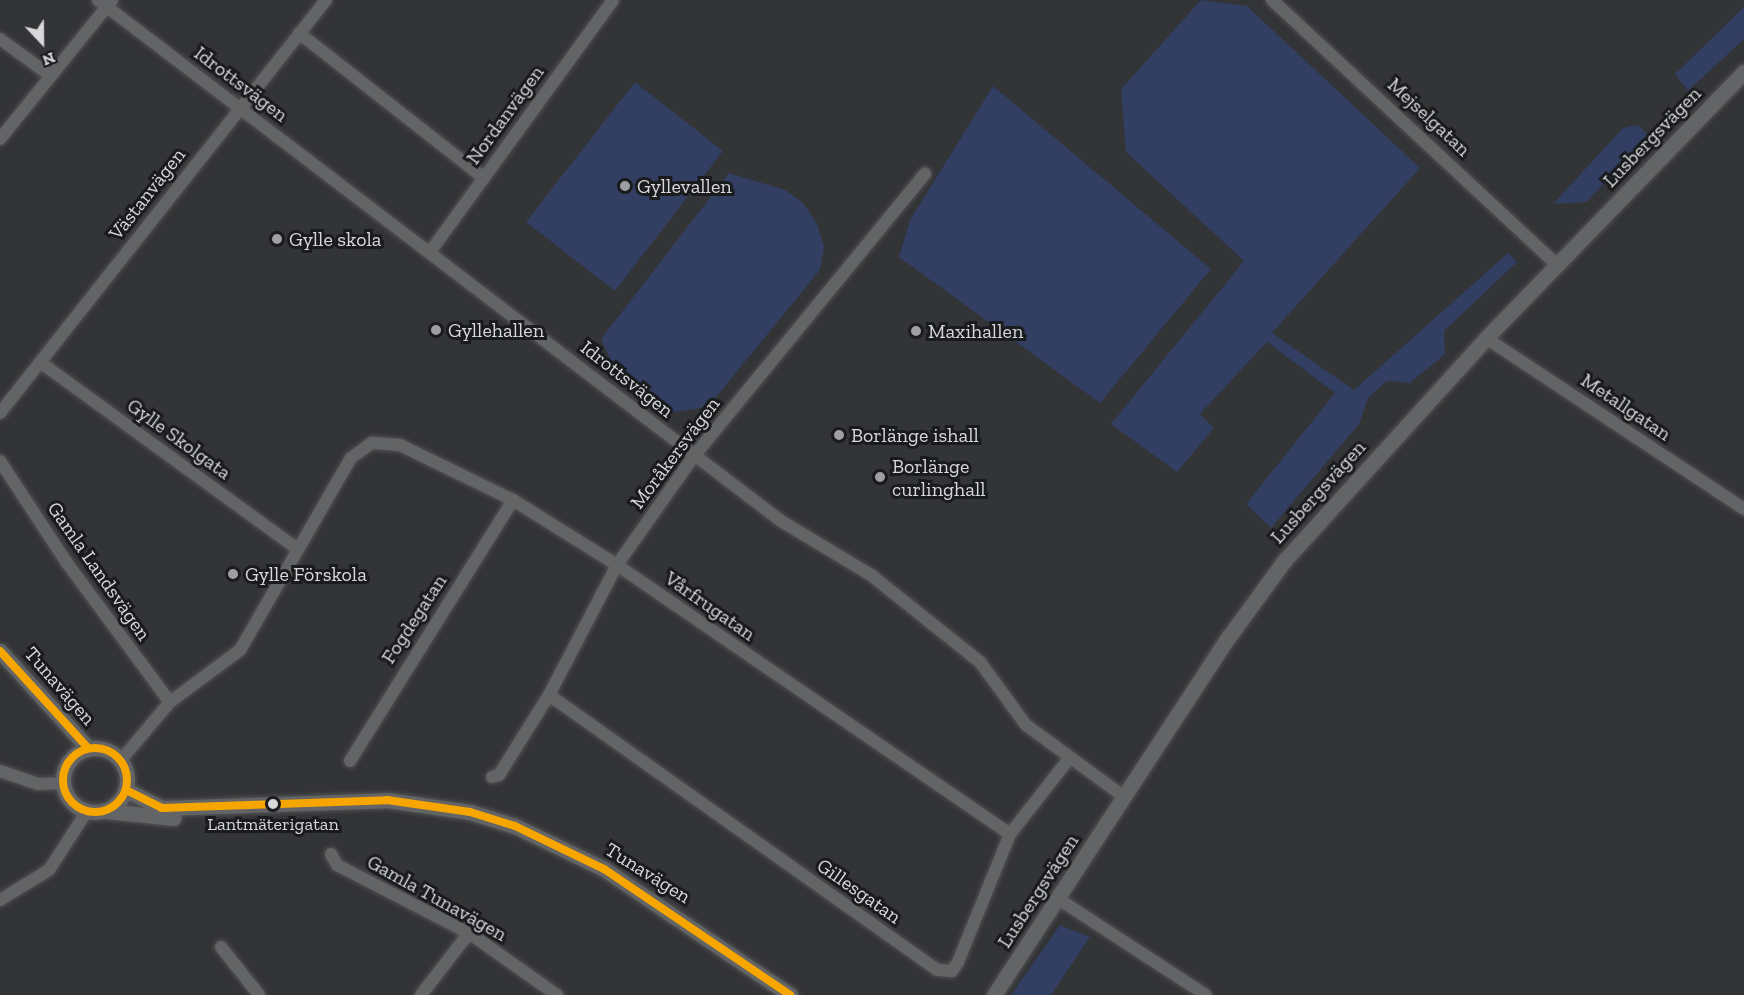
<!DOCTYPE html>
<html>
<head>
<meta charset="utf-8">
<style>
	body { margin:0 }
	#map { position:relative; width:1744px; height:995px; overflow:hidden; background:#333436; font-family:"Zilla Slab",serif }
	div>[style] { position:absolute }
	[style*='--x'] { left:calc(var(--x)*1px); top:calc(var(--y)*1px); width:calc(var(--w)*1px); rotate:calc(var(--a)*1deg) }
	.green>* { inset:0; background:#323e62 }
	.roads { filter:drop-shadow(0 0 2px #505153) drop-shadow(0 0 2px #505153) }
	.minor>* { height:12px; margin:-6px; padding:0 6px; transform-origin:6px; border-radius:6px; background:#636465 }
	.tertiary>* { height:15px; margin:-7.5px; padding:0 7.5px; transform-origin:7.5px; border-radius:7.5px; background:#636465 }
	.tertiary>.ring { margin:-7.5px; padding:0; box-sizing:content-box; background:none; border:15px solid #636465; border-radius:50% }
	.bus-1>* { height:8px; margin:-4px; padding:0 4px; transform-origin:4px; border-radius:4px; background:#f7a600 }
	.bus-1>.ring { margin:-4px; padding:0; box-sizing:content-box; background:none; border:8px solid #f7a600; border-radius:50% }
	.dots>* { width:16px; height:16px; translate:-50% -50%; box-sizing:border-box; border:3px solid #1a1b1d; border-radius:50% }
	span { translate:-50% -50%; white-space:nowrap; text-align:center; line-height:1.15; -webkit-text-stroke:6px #1a1b1d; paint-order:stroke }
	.bus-label { font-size:18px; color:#d7d8da }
	.street-label { font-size:20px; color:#d7d8da }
	.poi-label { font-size:20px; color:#d7d8da }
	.left { translate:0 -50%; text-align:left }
	.north { position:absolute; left:12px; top:12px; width:60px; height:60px; -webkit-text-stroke:4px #1a1b1d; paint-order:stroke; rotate:158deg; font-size:16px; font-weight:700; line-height:24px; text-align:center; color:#d7d8da }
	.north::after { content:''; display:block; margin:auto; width:21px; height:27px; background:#d7d8da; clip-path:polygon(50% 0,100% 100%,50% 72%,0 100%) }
</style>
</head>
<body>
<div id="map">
	<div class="green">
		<div style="clip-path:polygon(1201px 0,1247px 6px,1420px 168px,1272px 333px,1354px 390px,1508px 253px,1517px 262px,1444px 331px,1445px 354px,1410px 383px,1387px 381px,1368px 398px,1359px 424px,1271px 528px,1246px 504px,1335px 393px,1267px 342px,1200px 414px,1214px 428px,1177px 472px,1111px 424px,1244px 261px,1126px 152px,1121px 89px)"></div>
		<div style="clip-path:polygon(1744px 7px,1744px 39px,1688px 91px,1675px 74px)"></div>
		<div style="clip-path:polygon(635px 82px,723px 151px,615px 291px,526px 222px)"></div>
		<div style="clip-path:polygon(993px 86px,1211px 269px,1100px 403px,899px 257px,910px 220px)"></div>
		<div style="clip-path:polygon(1638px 125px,1650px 137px,1586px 202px,1553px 204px,1623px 128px)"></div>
		<div style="clip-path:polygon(729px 173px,785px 190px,802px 202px,817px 223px,824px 247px,820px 270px,716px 397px,701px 408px,676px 412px,652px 406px,616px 372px,601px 339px)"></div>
		<div style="clip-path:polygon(1060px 925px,1090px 937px,1051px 995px,1011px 995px)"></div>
	</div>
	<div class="roads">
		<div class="minor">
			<div style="--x:98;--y:0;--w:859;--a:37.34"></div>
			<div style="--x:781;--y:521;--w:105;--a:31"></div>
			<div style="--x:871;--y:575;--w:139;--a:38.6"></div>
			<div style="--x:980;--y:662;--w:78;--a:53.9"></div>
			<div style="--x:1026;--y:725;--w:120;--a:36.2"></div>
			<div style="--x:1272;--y:0;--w:389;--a:42.9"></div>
			<div style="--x:299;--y:33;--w:235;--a:38.1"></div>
			<div style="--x:0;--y:39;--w:63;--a:36"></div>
			<div style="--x:0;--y:139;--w:179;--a:-51.1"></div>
			<div style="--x:430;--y:252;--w:311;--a:-54"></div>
			<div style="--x:1486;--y:338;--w:310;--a:33.5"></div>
			<div style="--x:40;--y:362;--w:316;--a:36"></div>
			<div style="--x:0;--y:413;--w:526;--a:-51.71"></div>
			<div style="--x:0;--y:461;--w:122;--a:56.7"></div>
			<div style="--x:67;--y:563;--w:173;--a:53.5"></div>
			<div style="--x:549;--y:695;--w:476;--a:35.3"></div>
			<div style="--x:938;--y:970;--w:14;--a:4"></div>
			<div style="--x:952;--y:971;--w:11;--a:-56"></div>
			<div style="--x:958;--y:962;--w:138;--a:-67.9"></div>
			<div style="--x:1010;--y:834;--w:94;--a:-51.9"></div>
			<div style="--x:121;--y:760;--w:76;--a:-49.8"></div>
			<div style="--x:170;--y:702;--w:87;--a:-36.6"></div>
			<div style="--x:240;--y:650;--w:222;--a:-60"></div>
			<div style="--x:351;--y:458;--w:26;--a:-36"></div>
			<div style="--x:372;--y:443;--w:28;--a:4"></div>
			<div style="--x:400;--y:445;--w:126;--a:26"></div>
			<div style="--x:513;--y:500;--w:123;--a:32"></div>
			<div style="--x:617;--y:565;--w:476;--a:34.4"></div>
			<div style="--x:350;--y:761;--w:308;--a:-58"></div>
			<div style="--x:0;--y:771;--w:40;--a:18.9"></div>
			<div style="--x:38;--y:784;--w:25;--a:-2"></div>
			<div style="--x:492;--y:777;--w:7;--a:-16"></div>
			<div style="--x:499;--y:775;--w:94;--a:-58"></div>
			<div style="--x:549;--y:695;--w:147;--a:-62.4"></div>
			<div style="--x:617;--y:565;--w:133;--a:-54.8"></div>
			<div style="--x:694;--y:456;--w:365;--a:-50.7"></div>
			<div style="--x:331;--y:854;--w:13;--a:61"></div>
			<div style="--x:337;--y:865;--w:148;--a:27.3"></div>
			<div style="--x:469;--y:933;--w:108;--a:35.2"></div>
			<div style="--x:0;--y:900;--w:57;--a:-31.5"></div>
			<div style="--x:49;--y:870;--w:70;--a:-57.2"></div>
			<div style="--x:1060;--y:900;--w:174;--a:33.1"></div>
			<div style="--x:221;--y:947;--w:61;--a:51.6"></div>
			<div style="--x:421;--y:995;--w:78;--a:-52.3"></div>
		</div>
		<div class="tertiary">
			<div style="--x:0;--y:651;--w:131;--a:47.8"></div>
			<div class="ring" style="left:63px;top:748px;width:49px;height:49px"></div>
			<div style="--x:126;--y:790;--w:40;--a:26.6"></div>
			<div style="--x:162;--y:808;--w:225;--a:-2"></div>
			<div style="--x:387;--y:800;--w:84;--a:8.2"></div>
			<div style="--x:470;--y:812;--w:47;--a:17.3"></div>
			<div style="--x:515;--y:826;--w:99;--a:25.8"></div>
			<div style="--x:604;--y:869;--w:225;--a:34.1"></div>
			<div style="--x:106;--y:811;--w:68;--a:5.9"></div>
			<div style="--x:994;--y:995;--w:430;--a:-56.8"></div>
			<div style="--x:1230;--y:635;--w:92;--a:-53.9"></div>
			<div style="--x:1284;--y:561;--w:301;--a:-47.8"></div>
			<div style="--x:1486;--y:338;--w:371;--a:-45.9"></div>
		</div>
	</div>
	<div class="bus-1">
		<div style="--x:0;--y:651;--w:131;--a:47.8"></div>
		<div class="ring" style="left:63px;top:748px;width:56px;height:56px"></div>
		<div style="--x:126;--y:790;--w:40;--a:26.6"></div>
		<div style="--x:162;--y:808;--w:225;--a:-2"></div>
		<div style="--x:387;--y:800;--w:84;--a:8.2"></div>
		<div style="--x:470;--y:812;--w:47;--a:17.3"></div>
		<div style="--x:515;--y:826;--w:99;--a:25.8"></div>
		<div style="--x:604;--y:869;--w:225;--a:34.1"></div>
	</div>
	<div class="dots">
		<div style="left:625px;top:186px;background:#9e9fa1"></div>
		<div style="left:277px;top:239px;background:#9e9fa1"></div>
		<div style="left:436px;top:330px;background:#9e9fa1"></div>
		<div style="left:916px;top:331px;background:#9e9fa1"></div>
		<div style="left:839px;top:435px;background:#9e9fa1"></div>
		<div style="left:880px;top:477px;background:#9e9fa1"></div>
		<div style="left:233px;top:574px;background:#9e9fa1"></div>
		<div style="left:273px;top:804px;background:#d7d8da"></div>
	</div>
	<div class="bus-label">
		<span style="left:273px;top:824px">Lantmäterigatan</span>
	</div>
	<div class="street-label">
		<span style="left:241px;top:84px;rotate:37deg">Idrottsvägen</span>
		<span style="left:505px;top:115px;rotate:-54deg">Nordanvägen</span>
		<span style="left:1429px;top:117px;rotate:43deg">Mejselgatan</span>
		<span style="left:1652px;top:137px;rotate:-46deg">Lusbergsvägen</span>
		<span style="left:147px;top:194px;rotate:-52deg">Västanvägen</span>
		<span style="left:627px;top:379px;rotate:38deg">Idrottsvägen</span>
		<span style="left:1626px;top:407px;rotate:34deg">Metallgatan</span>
		<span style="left:179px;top:439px;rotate:36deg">Gylle Skolgata</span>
		<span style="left:675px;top:453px;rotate:-53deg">Moråkersvägen</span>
		<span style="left:1318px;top:492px;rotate:-48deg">Lusbergsvägen</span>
		<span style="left:99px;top:571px;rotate:55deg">Gamla Landsvägen</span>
		<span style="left:710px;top:606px;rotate:35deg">Vårfrugatan</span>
		<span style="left:414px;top:619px;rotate:-57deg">Fogdegatan</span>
		<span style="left:60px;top:686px;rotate:49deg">Tunavägen</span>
		<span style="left:648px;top:873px;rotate:32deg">Tunavägen</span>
		<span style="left:859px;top:891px;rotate:35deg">Gillesgatan</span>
		<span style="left:1038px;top:891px;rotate:-57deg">Lusbergsvägen</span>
		<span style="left:437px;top:898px;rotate:29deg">Gamla Tunavägen</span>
	</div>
	<div class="poi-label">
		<span class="left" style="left:637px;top:186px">Gyllevallen</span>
		<span class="left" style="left:289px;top:239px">Gylle skola</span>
		<span class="left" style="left:448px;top:330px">Gyllehallen</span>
		<span class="left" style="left:928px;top:331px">Maxihallen</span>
		<span class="left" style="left:851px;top:435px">Borlänge ishall</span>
		<span class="left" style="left:892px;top:478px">Borlänge<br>curlinghall</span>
		<span class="left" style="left:245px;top:574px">Gylle Förskola</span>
	</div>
	<div class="north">N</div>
</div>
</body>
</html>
